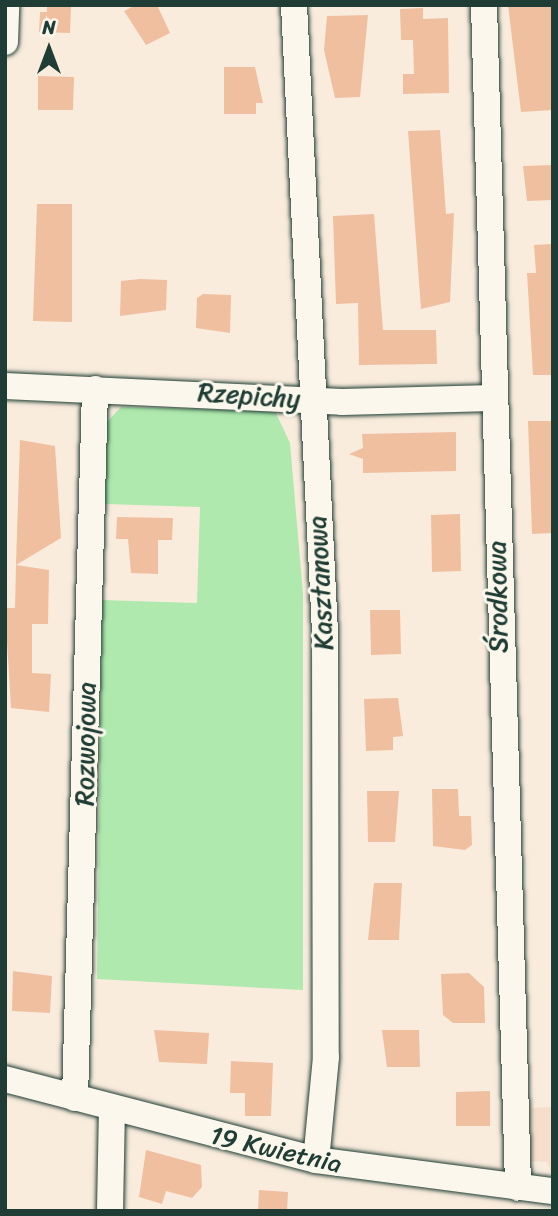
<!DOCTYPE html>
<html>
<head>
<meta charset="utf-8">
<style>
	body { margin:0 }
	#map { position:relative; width:558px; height:1216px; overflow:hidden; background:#f9ecdd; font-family:Sriracha,sans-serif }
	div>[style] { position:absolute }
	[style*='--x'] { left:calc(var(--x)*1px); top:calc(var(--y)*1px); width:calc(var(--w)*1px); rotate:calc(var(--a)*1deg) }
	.built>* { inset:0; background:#f6decb }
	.green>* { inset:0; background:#afe9ae }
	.building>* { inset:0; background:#f0bfa0 }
	.roads { filter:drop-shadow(0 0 2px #1f3d34) drop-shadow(0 0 2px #1f3d34) }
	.minor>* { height:26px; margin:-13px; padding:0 13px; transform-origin:13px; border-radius:13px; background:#fbf7ec }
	span { translate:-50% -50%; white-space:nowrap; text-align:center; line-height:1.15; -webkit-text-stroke:6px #fbf7ec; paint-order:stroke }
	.street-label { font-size:26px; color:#1f3d34 }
	.frame { position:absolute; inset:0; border:7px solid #1f3d34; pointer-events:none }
	.north { position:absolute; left:14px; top:14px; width:70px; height:70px; -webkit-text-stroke:5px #fbf7ec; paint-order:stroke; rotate:0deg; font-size:19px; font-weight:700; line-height:28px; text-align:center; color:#1f3d34 }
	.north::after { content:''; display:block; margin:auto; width:24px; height:32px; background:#1f3d34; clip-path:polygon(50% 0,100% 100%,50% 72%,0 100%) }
</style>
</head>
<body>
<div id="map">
	<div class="built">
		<div style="clip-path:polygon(553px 1107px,553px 1177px,547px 1162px,528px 1161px,526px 1108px)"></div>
	</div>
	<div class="green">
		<div style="clip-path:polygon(121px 407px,275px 411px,290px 443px,303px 594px,303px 990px,97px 979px,102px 600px,197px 603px,200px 507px,105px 504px,107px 422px)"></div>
	</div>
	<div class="building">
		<div style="clip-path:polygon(47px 5px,71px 5px,70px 33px,39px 32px,40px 12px,47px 12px)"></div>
		<div style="clip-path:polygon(136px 5px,157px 5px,170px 33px,146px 45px,124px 11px)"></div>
		<div style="clip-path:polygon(508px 5px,552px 5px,553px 110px,521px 112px)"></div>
		<div style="clip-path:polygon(423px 8px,423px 19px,448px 18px,449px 93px,403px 94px,403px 74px,414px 74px,413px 40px,401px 40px,400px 9px)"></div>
		<div style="clip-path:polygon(368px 15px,360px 97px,335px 98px,324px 50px,327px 16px)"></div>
		<div style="clip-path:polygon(224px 67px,255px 67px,263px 103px,256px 103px,256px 114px,224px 114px)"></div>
		<div style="clip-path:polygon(38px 76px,74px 77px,73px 110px,38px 110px)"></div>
		<div style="clip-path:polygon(440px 130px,446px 214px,454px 213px,450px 302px,421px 309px,408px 131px)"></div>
		<div style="clip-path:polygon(553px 165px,553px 200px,527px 201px,523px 166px)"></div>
		<div style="clip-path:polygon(37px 204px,72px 204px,72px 322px,33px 321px)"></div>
		<div style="clip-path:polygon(374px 214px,383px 330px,436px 330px,437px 364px,359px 365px,358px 303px,336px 304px,333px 216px)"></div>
		<div style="clip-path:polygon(553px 244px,553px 375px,533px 375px,527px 273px,536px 273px,534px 245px)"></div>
		<div style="clip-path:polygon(140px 279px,167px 280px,166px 310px,120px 316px,121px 281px)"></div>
		<div style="clip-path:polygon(203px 294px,231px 295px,230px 333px,196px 328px,197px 298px)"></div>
		<div style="clip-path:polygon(528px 421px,553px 421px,553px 533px,532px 534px)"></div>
		<div style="clip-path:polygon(456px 432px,456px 471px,363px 473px,363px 459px,349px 454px,363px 448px,362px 434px)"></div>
		<div style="clip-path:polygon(20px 440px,55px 446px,61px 538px,16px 565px)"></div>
		<div style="clip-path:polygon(460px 514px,461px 571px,432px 572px,431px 515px)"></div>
		<div style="clip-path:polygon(117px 517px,173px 518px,172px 540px,158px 540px,158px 574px,131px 573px,128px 539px,116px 539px)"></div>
		<div style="clip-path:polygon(16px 565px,49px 570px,48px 624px,32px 624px,32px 673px,51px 674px,49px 712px,11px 708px,5px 608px,15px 608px)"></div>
		<div style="clip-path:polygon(370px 610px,400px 610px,401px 654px,371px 655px)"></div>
		<div style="clip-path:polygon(398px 698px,403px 736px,393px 737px,393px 750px,366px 751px,364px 699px)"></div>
		<div style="clip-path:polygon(432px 789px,458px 789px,459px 816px,471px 816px,472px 845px,465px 850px,433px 846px)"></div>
		<div style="clip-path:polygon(367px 791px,399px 791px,395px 842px,368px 842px)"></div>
		<div style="clip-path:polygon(374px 883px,402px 883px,399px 940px,368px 940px)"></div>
		<div style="clip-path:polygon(13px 971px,52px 976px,50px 1013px,12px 1011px)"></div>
		<div style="clip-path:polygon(469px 973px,484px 987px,485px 1023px,453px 1023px,443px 1015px,441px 974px)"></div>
		<div style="clip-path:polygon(154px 1030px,209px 1033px,207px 1064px,159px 1062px)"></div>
		<div style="clip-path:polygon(382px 1030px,419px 1030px,420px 1067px,387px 1067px)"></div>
		<div style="clip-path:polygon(231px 1061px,273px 1063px,271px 1116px,245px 1116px,245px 1093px,230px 1093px)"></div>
		<div style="clip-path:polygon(490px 1091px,490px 1126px,456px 1126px,456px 1092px)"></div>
		<div style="clip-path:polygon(146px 1150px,201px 1165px,202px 1187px,192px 1198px,166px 1191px,162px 1204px,139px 1197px)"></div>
		<div style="clip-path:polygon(259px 1190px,288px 1192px,287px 1211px,258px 1211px)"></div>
	</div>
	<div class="roads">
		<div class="minor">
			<div style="--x:294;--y:5;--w:628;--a:87.17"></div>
			<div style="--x:325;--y:632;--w:425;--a:89.9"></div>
			<div style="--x:326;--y:1057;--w:103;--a:95.5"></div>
			<div style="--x:484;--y:5;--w:1183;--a:88.35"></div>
			<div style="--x:5;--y:42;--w:37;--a:-88"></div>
			<div style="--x:5;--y:386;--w:337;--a:2.7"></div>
			<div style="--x:342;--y:402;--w:151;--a:-1.5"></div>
			<div style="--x:5;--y:1079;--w:321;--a:14.6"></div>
			<div style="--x:316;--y:1160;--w:239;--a:7.5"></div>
			<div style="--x:75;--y:1098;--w:709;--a:-88.38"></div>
			<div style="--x:110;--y:1211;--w:102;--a:-88.9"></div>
		</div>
	</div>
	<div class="street-label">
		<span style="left:249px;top:396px;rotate:4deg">Rzepichy</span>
		<span style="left:321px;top:583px;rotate:-93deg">Kasztanowa</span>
		<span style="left:498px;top:597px;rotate:-91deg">Środkowa</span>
		<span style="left:86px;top:744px;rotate:-89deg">Rozwojowa</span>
		<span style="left:276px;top:1150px;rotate:13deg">19 Kwietnia</span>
	</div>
	<div class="frame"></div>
	<div class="north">N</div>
</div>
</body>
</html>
